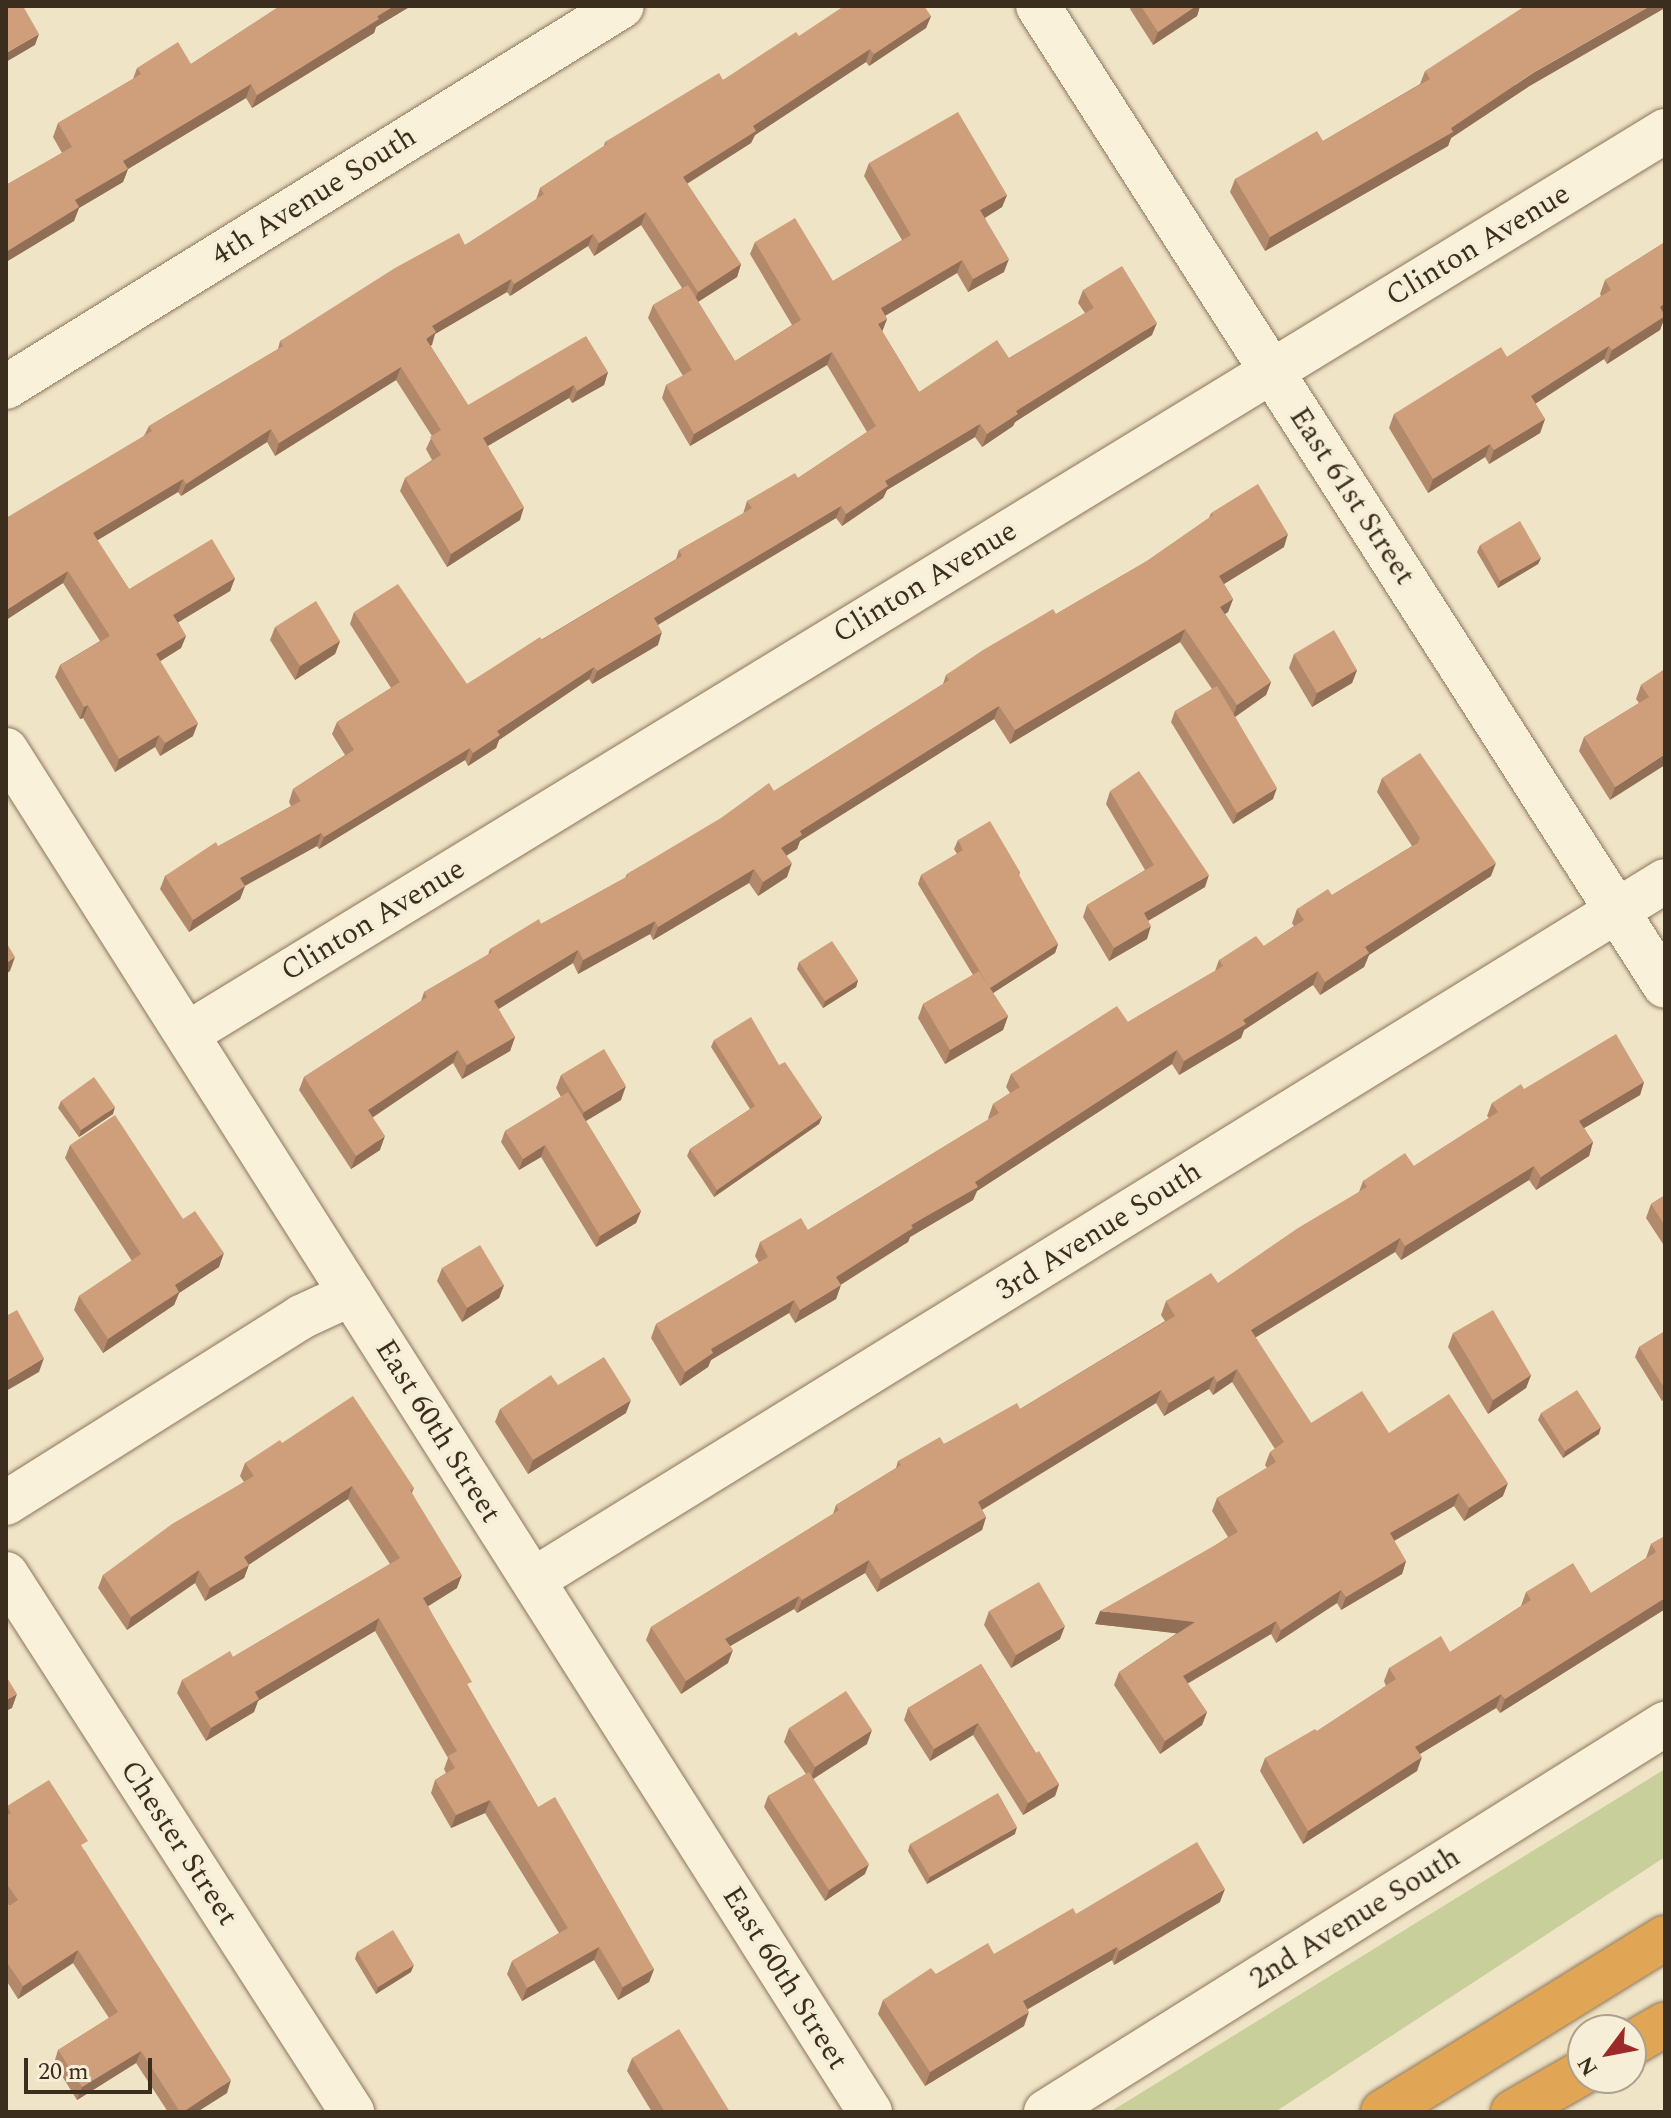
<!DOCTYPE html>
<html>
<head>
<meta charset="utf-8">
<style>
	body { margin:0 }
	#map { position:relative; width:1671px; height:2118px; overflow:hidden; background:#f0e4c7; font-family:Spectral,serif }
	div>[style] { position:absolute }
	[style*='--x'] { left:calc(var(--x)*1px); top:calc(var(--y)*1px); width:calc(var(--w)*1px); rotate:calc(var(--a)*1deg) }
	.green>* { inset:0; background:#c9cf9a }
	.roads { filter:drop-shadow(0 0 2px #8d765b) drop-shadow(0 0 2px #8d765b) }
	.street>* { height:44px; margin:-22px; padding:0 22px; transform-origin:22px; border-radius:22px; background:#faf1db }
	.secondary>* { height:44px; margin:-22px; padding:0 22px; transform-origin:22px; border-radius:22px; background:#faf1db }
	.highway>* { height:44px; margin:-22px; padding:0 22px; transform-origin:22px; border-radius:22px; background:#e1a556 }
	.wall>* { inset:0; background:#b2896a }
	.shaded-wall>* { inset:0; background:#916f56 }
	.building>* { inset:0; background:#cf9f7b }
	span { translate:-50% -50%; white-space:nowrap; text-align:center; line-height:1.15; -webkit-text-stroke:7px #f7eed7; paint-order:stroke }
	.street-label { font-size:30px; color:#3c2e1f }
	.frame { position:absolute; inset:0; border:8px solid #3c2e1f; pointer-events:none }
	.north { position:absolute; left:1567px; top:2014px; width:80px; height:80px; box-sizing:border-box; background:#f7eed7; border:2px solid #aca18d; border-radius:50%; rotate:238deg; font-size:22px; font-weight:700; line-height:32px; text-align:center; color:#3c2e1f }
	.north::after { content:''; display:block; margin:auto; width:28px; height:36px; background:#9e2929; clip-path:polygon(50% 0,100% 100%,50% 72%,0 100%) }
	.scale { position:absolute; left:24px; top:2058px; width:128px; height:36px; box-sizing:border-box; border:4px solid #3c2e1f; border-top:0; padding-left:10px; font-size:24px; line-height:28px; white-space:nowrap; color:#3c2e1f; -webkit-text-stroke:6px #f7eed7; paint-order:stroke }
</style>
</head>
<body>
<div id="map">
	<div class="green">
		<div style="clip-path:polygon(1665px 1769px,1665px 1857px,1275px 2112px,1110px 2112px)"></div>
	</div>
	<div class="roads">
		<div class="street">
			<div style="--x:1038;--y:6;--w:1163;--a:57.39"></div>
			<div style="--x:6;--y:387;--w:724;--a:-31.74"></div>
			<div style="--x:187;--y:1034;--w:1732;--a:-31.42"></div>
			<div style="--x:6;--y:1503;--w:349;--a:-32.2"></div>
			<div style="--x:301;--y:1317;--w:55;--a:-24.7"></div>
			<div style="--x:6;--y:1574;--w:640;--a:57.25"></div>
			<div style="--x:533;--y:1580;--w:1330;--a:-31.69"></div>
			<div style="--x:1046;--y:2112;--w:731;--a:-32.08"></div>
		</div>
		<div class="secondary">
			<div style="--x:6;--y:750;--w:1613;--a:57.61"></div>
		</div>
		<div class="highway">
			<div style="--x:1631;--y:2044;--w:39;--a:-30"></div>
			<div style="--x:1383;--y:2112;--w:331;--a:-31.7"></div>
			<div style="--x:1513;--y:2112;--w:81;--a:-29.7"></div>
		</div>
	</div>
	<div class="wall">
		<div style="clip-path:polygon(280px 6px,411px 6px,376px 27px,374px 33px,252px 108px,246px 98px,128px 169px,123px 182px,79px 208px,74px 221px,6px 262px,6px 185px,62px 153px,53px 137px,58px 123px,133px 79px,137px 68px,191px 64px)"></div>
		<div style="clip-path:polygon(1131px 6px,1200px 6px,1197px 16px,1153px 45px,1130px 9px)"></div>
		<div style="clip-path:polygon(931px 16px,926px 28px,869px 66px,866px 62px,755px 135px,751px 143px,687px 184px,741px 264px,737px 277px,698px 302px,735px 361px,792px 325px,750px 254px,755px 242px,833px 281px,902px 240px,864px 176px,869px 163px,1007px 195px,1002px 207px,985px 218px,1004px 272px,968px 292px,957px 273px,885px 316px,887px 319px,882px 331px,919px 392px,1009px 358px,1085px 313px,1078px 303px,1083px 290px,1152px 335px,1015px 422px,1013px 426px,982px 447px,975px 437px,887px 490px,883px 498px,842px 526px,836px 518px,658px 625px,658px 645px,592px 684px,589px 679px,499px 740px,496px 748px,468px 766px,465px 760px,319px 849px,317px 846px,245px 886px,240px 899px,189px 932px,160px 889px,165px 876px,291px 806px,289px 802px,293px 789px,345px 755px,332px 734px,337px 722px,391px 688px,350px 624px,354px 612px,467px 684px,676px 559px,679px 550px,743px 514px,747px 501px,798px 478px,867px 432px,827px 365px,690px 446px,662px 398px,666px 385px,683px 376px,648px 318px,653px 305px,682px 288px,641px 225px,594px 256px,588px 246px,510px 296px,507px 292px,435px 334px,430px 345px,468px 405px,608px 372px,604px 385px,572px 403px,569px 398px,488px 446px,520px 520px,447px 567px,400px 491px,405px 478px,432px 460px,426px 449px,432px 436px,396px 380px,275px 456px,267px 442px,181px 496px,178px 492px,97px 540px,129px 589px,235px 578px,230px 591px,178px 622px,186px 636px,181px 648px,160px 661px,193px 736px,160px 756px,155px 747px,115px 772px,83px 718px,80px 719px,55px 677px,60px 665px,100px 641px,63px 583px,6px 620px,145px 434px,149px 426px,278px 349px,280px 341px,465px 245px,536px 200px,540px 188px,604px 146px,605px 142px,723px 80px,799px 36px)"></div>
		<div style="clip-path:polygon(1425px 71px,1528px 87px,1451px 138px,1448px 146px,1265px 251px,1230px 192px,1235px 179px,1323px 141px,1420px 84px)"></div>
		<div style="clip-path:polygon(1665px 242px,1665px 317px,1660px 330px,1607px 364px,1604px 359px,1535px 403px,1545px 419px,1540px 433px,1489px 464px,1485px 457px,1428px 493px,1389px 428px,1394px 414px,1507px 357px,1601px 296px,1600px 294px,1605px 280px)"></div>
		<div style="clip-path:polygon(1211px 513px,1284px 547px,1224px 584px,1233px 599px,1228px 612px,1225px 614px,1271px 682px,1266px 695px,1235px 717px,1273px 799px,1233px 824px,1171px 722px,1175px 711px,1212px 689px,1180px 642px,1010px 744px,994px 719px,800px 841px,797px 849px,786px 856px,787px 877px,758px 896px,749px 883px,653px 940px,650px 934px,578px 974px,573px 963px,498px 1009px,515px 1037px,510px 1051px,462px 1079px,453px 1063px,372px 1117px,380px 1150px,351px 1169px,299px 1090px,304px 1077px,421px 1001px,424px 992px,488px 955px,490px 949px,541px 924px,625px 878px,627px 874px,774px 791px,943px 684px,946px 675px,1056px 614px,1147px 561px,1209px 518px)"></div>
		<div style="clip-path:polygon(1480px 545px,1541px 558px,1538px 564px,1498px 588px,1477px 552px)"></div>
		<div style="clip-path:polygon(275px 627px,340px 641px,335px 654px,295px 680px,270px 640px)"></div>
		<div style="clip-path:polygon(1294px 654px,1357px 670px,1352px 683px,1312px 707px,1289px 668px)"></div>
		<div style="clip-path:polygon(1665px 669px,1610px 800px,1579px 751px,1584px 737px,1639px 703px,1636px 699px,1641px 685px)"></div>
		<div style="clip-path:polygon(1382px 778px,1491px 876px,1369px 955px,1364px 967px,1320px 995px,1313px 985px,1244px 1030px,1241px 1038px,1179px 1075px,1172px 1064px,977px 1191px,973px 1200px,910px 1237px,908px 1242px,841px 1284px,836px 1299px,795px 1323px,789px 1313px,711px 1360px,708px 1367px,680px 1386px,651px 1338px,656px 1324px,759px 1263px,755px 1256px,760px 1242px,808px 1230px,989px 1119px,988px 1118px,993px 1104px,1010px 1093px,1006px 1087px,1011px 1074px,1128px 1022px,1215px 971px,1219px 960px,1264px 946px,1294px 926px,1292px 923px,1297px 909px,1332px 895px,1412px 846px,1377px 792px)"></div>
		<div style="clip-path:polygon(1110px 791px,1205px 887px,1148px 921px,1147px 939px,1109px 961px,1083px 917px,1087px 905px,1145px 870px,1106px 804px)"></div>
		<div style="clip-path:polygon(958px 840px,1020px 872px,1019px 876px,1058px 944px,1055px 953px,993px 993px,1008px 1016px,1003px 1030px,945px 1064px,918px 1018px,923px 1004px,973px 975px,918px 884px,921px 875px,957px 854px,954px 849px)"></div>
		<div style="clip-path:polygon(799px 962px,858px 980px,856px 987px,823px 1008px,797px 969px)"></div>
		<div style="clip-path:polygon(714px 1040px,779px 1065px,822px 1117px,819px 1124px,714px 1197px,687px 1156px,690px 1149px,750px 1109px,711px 1047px)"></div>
		<div style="clip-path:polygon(561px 1075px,621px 1100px,586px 1121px,641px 1211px,636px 1223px,596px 1247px,541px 1157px,519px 1170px,501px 1142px,505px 1131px,561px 1097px,556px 1088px)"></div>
		<div style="clip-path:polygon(1644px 1082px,1640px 1095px,1584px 1128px,1593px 1142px,1589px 1156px,1536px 1190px,1529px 1180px,1401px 1260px,1395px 1252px,1255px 1338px,1311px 1423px,1389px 1433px,1503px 1496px,1464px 1521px,1454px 1506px,1394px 1541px,1406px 1561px,1402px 1574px,1341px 1610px,1337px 1603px,1276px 1643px,1271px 1634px,1187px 1684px,1207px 1712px,1202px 1725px,1160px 1754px,1114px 1685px,1119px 1672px,1177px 1633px,1095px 1624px,1228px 1537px,1212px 1511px,1217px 1498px,1267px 1468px,1265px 1465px,1270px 1452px,1275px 1449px,1232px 1382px,1213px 1395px,1209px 1389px,1164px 1416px,1156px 1403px,982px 1510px,986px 1517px,982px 1530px,877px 1592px,865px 1573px,797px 1613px,794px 1609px,730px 1646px,728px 1663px,681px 1694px,646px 1640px,651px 1627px,833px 1514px,836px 1505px,896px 1468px,898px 1461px,944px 1444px,1020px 1409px,1165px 1321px,1161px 1315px,1166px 1301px,1218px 1283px,1359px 1192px,1363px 1181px,1414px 1166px,1489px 1118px,1487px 1116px,1492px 1103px,1524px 1089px)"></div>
		<div style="clip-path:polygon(61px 1101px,113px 1114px,79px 1137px,58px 1108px)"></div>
		<div style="clip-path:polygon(70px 1145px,183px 1219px,219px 1267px,179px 1293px,174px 1305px,103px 1353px,74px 1310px,79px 1296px,132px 1261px,65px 1158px)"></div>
		<div style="clip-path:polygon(1665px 1195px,1665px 1247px,1646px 1218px,1651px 1204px)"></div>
		<div style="clip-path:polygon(442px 1268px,504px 1285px,499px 1298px,462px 1322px,437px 1281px)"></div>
		<div style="clip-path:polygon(1665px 1331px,1665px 1399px,1662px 1401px,1635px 1357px,1639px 1347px)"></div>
		<div style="clip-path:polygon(1453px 1333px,1531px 1375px,1526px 1388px,1488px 1414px,1448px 1347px)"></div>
		<div style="clip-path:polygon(500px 1409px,626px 1413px,528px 1474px,495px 1422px)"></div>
		<div style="clip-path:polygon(1541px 1413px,1599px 1434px,1563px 1458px,1538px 1420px)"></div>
		<div style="clip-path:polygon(282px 1443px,414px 1488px,412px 1493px,457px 1588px,428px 1606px,469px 1688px,538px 1807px,654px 1969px,649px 1982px,618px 2000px,594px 1960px,522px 2001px,507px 1974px,512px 1961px,559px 1933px,485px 1813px,451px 1828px,431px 1793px,435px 1780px,446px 1773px,444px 1769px,448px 1758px,375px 1631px,258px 1701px,254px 1712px,206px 1741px,177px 1693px,182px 1680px,233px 1657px,390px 1564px,348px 1499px,249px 1564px,244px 1578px,205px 1601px,195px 1583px,127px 1630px,98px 1588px,103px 1575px,244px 1482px,240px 1476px,245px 1463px)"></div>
		<div style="clip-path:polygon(1665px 1536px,1665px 1609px,1500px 1713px,1496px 1708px,1420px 1754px,1417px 1771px,1303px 1844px,1260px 1771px,1265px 1758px,1317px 1731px,1386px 1686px,1384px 1681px,1389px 1668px,1450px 1652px,1521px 1606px,1526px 1592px,1591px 1593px,1646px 1558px,1651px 1544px)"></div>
		<div style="clip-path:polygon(989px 1611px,1060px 1639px,1011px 1668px,984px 1625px)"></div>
		<div style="clip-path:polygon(981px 1664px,1036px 1753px,1059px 1784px,1055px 1796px,1023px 1815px,973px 1735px,930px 1761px,904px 1720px,908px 1708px)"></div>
		<div style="clip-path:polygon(789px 1728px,867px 1744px,813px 1779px,865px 1874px,825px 1901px,764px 1807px,768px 1796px,806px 1774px,784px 1742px)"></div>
		<div style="clip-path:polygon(7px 1806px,85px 1851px,227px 2093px,197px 2112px,168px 2112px,136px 2063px,77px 2100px,54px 2063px,58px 2050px,109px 2018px,73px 1963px,18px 1999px,6px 1980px,6px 1908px,9px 1906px,6px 1902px)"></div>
		<div style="clip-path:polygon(1015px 1834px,927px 1884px,908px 1851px,910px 1844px)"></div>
		<div style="clip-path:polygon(1220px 1902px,1114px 1965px,1112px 1960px,1027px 2009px,1024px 2026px,925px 2086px,878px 2014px,883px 2000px,936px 1974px,994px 1954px,1076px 1914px)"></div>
		<div style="clip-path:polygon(357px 1952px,411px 1972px,376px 1994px,355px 1959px)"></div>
		<div style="clip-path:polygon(632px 2058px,730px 2112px,652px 2112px,627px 2071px)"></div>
	</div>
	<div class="shaded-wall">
		<div style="clip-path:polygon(394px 6px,411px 6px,376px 27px,374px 33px,252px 108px,257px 95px)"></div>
		<div style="clip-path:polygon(1196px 6px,1200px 6px,1197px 16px,1153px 45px,1158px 32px)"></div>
		<div style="clip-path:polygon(1650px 6px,1665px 6px,1665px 8px,1528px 87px,1451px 138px,1448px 146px,1265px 251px,1270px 237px,1451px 128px,1533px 73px)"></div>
		<div style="clip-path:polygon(931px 16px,926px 28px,869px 66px,874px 54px)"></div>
		<div style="clip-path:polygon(39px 34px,35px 45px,6px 62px,6px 53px)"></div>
		<div style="clip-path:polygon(870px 49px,866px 62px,755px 135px,751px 143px,678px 189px,683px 177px,753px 126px)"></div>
		<div style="clip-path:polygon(251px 84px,246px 98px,128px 169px,123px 182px,79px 208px,74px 221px,6px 262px,6px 252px,123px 161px)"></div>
		<div style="clip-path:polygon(1007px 195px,1002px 207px,976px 223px,980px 210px)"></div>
		<div style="clip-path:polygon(646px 212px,641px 225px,594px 256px,599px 243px)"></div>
		<div style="clip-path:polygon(593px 234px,588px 246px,510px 296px,514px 284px)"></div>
		<div style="clip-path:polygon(1009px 259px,1004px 272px,968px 292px,973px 279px)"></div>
		<div style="clip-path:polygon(962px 260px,957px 273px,876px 321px,881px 308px)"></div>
		<div style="clip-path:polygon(741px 264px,737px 277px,693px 305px,698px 292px)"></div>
		<div style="clip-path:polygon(511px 279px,507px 292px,435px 334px,432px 345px,422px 351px,432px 326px)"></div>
		<div style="clip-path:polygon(1665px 303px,1665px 314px,1655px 320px,1660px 307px)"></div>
		<div style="clip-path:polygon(1665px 316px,1660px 330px,1607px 364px,1612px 350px)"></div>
		<div style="clip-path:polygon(887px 319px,882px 332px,878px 324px)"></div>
		<div style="clip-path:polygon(1157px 323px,1152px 335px,1015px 422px,1013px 426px,982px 447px,987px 434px,1016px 411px)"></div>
		<div style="clip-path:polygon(1609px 346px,1604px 359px,1526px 410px,1531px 396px)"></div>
		<div style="clip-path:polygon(832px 352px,827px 365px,690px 446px,694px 434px)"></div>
		<div style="clip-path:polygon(401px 367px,396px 380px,275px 456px,279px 443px)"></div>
		<div style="clip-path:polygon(608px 372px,604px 385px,572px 403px,577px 391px)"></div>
		<div style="clip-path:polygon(574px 385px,569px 398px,479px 451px,483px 438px)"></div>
		<div style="clip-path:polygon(1545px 419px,1540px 433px,1489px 464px,1494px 450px)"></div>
		<div style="clip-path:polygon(980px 424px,975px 437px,887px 490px,883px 498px,842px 526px,846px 514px,885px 481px)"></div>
		<div style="clip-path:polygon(271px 429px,267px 442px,181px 496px,186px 484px)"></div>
		<div style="clip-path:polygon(1490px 444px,1485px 457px,1428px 493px,1433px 479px)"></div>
		<div style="clip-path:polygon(183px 479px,178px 492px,88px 546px,93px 533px)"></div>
		<div style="clip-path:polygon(841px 506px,836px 518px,649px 630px,654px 618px)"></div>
		<div style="clip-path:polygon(524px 507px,520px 520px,447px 567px,451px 554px)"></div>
		<div style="clip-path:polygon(1288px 534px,1284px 547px,1214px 590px,1219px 576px)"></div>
		<div style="clip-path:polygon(1541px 558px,1538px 564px,1498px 588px,1500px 581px)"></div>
		<div style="clip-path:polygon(68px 571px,63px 583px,6px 620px,6px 610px)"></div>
		<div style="clip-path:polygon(235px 578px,230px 591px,169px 628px,173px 615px)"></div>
		<div style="clip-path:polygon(1233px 599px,1228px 612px,1216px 620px,1220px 607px)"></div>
		<div style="clip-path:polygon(1185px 629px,1180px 642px,1010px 744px,1015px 730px)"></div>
		<div style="clip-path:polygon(662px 632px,658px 645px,592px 684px,597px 671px)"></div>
		<div style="clip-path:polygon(186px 636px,181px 648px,151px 667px,156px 654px)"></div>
		<div style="clip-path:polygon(340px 641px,335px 654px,295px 680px,300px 666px)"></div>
		<div style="clip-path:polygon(594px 667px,589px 679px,499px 740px,496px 748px,468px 766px,473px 753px,497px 731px)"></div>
		<div style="clip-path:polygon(1357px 670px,1352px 683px,1312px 707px,1317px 693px)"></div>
		<div style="clip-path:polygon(1271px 682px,1266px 695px,1232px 719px,1237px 705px)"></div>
		<div style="clip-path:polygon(88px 705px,83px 718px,80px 719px,84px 707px)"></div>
		<div style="clip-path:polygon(999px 706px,994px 719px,800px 841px,797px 849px,776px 862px,781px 848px,800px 831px)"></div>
		<div style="clip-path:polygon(198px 723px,193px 736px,160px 756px,165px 743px)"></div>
		<div style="clip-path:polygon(159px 735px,155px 747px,115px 772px,119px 759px)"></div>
		<div style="clip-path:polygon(470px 748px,465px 760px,319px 849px,324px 837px)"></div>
		<div style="clip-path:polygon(1665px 754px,1665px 765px,1610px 800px,1615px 787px)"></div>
		<div style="clip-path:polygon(1277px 788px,1273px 799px,1233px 824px,1237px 813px)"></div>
		<div style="clip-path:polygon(321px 833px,317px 846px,235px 891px,240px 878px)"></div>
		<div style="clip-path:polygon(792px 863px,787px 877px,758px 896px,763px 882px)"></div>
		<div style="clip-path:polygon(1496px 863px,1491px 876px,1369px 955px,1364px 967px,1320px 995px,1325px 982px,1365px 947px)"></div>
		<div style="clip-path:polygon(754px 869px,749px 883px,653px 940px,658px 927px)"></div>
		<div style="clip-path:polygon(1209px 875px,1205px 887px,1139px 926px,1144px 913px)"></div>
		<div style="clip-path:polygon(245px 886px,240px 899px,189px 932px,193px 920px)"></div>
		<div style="clip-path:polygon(655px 921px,650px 934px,578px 974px,583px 960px)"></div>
		<div style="clip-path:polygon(1151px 926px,1147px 939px,1109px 961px,1114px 948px)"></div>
		<div style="clip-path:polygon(1058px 944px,1055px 953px,987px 997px,990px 988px)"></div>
		<div style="clip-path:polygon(578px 950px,573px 963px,489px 1015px,494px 1001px)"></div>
		<div style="clip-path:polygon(15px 957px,10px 971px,6px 974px,6px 963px)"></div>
		<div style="clip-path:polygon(1318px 971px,1313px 985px,1244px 1030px,1241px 1038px,1179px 1075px,1184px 1061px,1243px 1020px)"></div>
		<div style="clip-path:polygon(858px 980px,856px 987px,823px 1008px,825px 1001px)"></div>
		<div style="clip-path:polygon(1008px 1016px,1003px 1030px,945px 1064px,950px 1050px)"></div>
		<div style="clip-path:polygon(515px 1037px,510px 1051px,462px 1079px,467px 1065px)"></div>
		<div style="clip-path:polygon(458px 1050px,453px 1063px,363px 1124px,368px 1110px)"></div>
		<div style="clip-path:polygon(1177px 1050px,1172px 1064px,977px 1191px,973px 1200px,910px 1237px,908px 1242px,831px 1291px,836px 1277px,975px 1182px)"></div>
		<div style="clip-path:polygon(1644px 1082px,1640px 1095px,1574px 1134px,1579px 1121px)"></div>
		<div style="clip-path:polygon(626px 1086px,621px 1100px,579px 1125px,584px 1112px)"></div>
		<div style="clip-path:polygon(115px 1107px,113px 1114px,79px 1137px,81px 1130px)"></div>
		<div style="clip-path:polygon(822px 1117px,819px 1124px,714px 1197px,717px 1190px)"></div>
		<div style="clip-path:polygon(385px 1136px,380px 1150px,351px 1169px,356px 1156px)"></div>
		<div style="clip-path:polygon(1593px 1142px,1589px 1156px,1536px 1190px,1541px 1177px)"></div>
		<div style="clip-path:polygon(545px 1145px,541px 1157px,519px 1170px,523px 1159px)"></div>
		<div style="clip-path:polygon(1534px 1166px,1529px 1180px,1401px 1260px,1405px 1246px)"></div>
		<div style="clip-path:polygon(641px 1211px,636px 1223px,596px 1247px,600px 1236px)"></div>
		<div style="clip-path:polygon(1400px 1238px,1395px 1252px,1246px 1343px,1251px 1330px)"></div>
		<div style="clip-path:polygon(224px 1253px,219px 1267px,179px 1293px,174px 1305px,103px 1353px,108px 1339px,175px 1285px)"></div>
		<div style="clip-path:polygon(504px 1285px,499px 1298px,462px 1322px,467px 1308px)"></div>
		<div style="clip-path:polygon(841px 1285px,836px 1299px,795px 1323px,800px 1310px)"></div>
		<div style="clip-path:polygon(794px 1300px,789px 1313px,711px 1360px,708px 1367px,680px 1386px,685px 1372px,711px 1349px)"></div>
		<div style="clip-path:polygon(44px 1358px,39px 1372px,6px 1391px,6px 1381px)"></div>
		<div style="clip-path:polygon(1237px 1369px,1232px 1382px,1213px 1395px,1217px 1382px)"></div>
		<div style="clip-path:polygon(1531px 1375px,1526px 1388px,1488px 1414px,1493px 1400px)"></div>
		<div style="clip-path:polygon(1214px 1376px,1209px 1389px,1164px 1416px,1169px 1403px)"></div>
		<div style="clip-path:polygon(1161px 1390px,1156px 1403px,973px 1515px,978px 1502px)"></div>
		<div style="clip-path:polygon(631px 1400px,626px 1413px,528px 1474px,533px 1460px)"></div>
		<div style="clip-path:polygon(1601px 1427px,1599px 1434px,1563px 1458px,1565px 1451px)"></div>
		<div style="clip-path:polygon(1508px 1483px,1503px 1496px,1464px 1521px,1469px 1508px)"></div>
		<div style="clip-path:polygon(352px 1486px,348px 1499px,241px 1570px,249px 1565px,244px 1578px,205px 1601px,210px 1588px,244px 1557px)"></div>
		<div style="clip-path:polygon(1459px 1493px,1454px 1506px,1385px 1546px,1390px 1533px)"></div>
		<div style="clip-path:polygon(986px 1517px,982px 1530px,877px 1592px,881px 1579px)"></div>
		<div style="clip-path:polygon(869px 1560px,865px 1573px,797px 1613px,802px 1600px)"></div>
		<div style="clip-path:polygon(1406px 1561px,1402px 1574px,1341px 1610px,1346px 1597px)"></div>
		<div style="clip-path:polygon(199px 1570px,195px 1583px,127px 1630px,131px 1617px)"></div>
		<div style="clip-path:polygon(462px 1575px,457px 1588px,419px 1612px,423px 1598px)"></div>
		<div style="clip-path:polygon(1341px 1590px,1337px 1603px,1276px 1643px,1281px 1630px)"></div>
		<div style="clip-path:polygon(799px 1596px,794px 1609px,720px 1652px,725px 1639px)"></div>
		<div style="clip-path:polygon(1665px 1598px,1665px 1609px,1500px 1713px,1505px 1699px)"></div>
		<div style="clip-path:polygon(1100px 1611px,1195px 1622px,1190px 1635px,1095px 1624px)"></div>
		<div style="clip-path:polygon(379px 1618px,375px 1631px,258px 1701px,254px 1712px,206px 1741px,211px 1728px,255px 1692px)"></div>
		<div style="clip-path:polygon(1276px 1621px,1271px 1634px,1178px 1689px,1183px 1676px)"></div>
		<div style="clip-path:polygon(1065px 1626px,1060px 1639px,1011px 1668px,1016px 1655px)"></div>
		<div style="clip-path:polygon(733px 1650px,728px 1663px,681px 1694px,686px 1681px)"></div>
		<div style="clip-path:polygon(17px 1694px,12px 1708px,6px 1711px,6px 1700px)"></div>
		<div style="clip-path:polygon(1501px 1694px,1496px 1708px,1410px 1760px,1415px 1747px)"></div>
		<div style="clip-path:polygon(1207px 1712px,1202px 1725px,1160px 1754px,1165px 1741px)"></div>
		<div style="clip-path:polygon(978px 1723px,973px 1735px,930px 1761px,934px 1749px)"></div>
		<div style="clip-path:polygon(872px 1730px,867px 1744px,810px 1781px,815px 1767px)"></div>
		<div style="clip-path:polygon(1422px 1757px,1417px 1771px,1303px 1844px,1308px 1831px)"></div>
		<div style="clip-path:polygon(1059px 1784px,1055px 1796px,1023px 1815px,1028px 1803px)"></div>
		<div style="clip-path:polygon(490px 1800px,485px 1813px,451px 1828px,456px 1815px)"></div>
		<div style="clip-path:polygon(1017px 1827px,1015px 1834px,927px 1884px,930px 1877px)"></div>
		<div style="clip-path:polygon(869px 1864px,865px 1874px,825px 1901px,829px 1890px)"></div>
		<div style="clip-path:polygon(1225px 1889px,1220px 1902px,1114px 1965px,1119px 1951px)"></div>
		<div style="clip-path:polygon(599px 1947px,594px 1960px,522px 2001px,527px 1988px)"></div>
		<div style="clip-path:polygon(1117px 1947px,1112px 1960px,1018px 2015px,1023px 2001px)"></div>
		<div style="clip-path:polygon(78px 1950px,73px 1963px,18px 1999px,23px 1986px)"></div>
		<div style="clip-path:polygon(414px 1965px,411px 1972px,376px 1994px,378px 1987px)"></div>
		<div style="clip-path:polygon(654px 1969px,649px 1982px,618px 2000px,623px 1987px)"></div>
		<div style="clip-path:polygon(1029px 2012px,1024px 2026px,925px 2086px,930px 2072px)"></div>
		<div style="clip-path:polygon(141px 2051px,136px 2063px,77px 2100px,82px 2087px)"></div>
		<div style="clip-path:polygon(231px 2080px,227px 2093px,197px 2112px,183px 2112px)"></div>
	</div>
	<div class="building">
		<div style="clip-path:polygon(6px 6px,23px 6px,39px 34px,6px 53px)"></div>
		<div style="clip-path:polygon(280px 6px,394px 6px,377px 16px,379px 19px,257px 95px,251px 84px,123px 161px,128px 169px,75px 200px,79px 207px,6px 252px,6px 185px,72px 147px,58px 123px,141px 74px,137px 68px,178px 42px,191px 64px)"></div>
		<div style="clip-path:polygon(844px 6px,924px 6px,931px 16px,874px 54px,870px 49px,753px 126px,756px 131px,683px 177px,741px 264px,698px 292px,646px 212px,599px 243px,593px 234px,514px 284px,511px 279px,432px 326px,436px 332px,426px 339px,468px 405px,586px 336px,608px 372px,577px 391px,574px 385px,483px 438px,524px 507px,451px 554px,405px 478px,441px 455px,430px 437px,441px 430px,401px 367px,279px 443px,271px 429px,186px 484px,183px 479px,93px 533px,129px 589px,212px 539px,235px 578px,173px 615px,186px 636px,156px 654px,198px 723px,165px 743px,159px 735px,119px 759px,88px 705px,84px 707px,60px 665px,110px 636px,68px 571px,6px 610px,6px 518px,152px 431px,149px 426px,283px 346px,280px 341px,395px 268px,459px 233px,465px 245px,544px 194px,540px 188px,607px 144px,605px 142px,719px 73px,723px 80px,796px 32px,799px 36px)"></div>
		<div style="clip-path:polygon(1141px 6px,1196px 6px,1158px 32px)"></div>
		<div style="clip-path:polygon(1525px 6px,1650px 6px,1533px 73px,1451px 128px,1453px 132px,1270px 237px,1235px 179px,1317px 131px,1323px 141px,1430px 79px,1425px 71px)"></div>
		<div style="clip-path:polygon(958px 112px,1007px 195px,980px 210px,1009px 259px,973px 279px,962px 260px,881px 308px,887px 319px,878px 324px,919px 392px,997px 340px,1009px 358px,1094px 308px,1083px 290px,1122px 266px,1157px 323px,1016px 411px,1018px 414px,987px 434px,980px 424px,885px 481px,888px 486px,846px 514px,841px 506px,654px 618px,662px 632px,597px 671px,594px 667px,497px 731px,500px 735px,473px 753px,470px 748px,324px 837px,321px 833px,240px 878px,245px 886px,193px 920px,165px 876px,216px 842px,218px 846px,301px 801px,293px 789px,354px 750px,337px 722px,400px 682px,354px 612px,398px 584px,467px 684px,540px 637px,542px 640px,682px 556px,679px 550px,752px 508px,747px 501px,795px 473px,798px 478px,876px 426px,832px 352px,694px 434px,666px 385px,692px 370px,653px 305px,688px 285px,735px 361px,801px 320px,755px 242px,795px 218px,833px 281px,911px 235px,869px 163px)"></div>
		<div style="clip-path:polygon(1665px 242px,1665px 303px,1660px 307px,1665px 316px,1612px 350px,1609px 346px,1531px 396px,1545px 419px,1494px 450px,1490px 444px,1433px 479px,1394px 414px,1501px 347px,1507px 357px,1611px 290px,1605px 280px)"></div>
		<div style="clip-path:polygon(1258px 484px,1288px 534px,1219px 576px,1233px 599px,1220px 607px,1271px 682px,1237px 705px,1185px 629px,1015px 730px,999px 706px,800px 831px,802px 835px,781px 848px,792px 863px,763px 882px,754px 869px,658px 927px,655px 921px,583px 960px,578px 950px,494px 1001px,515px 1037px,467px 1065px,458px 1050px,368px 1110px,385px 1136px,356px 1156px,304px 1077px,427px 997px,424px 992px,492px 952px,490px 949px,539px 919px,541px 924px,628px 876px,627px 874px,721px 818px,769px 783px,774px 791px,949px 680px,946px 675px,983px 650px,1053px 609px,1056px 614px,1147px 561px,1213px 515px,1211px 513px)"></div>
		<div style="clip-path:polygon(1520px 521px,1541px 558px,1500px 581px,1480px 545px)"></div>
		<div style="clip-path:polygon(316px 601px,340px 641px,300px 666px,275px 627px)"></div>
		<div style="clip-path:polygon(1334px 630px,1357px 670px,1317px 693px,1294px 654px)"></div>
		<div style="clip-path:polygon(1665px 669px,1665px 754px,1615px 787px,1584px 737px,1649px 697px,1641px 685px)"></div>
		<div style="clip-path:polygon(1217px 686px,1277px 788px,1237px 813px,1175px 711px)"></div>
		<div style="clip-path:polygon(1420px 753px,1496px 863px,1365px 947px,1369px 953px,1325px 982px,1318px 971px,1243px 1020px,1246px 1024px,1184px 1061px,1177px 1050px,975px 1182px,978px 1187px,911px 1225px,913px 1228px,836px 1277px,841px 1285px,800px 1310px,794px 1300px,711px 1349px,713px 1353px,685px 1372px,656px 1324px,768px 1257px,760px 1242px,801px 1218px,808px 1230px,999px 1113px,993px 1104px,1020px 1087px,1011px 1074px,1117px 1006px,1128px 1022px,1223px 966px,1219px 960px,1256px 936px,1264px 946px,1304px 920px,1297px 909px,1328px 889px,1332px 895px,1418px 843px,1420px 838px,1382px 778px)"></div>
		<div style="clip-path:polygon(1139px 771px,1209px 875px,1144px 913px,1151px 926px,1114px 948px,1087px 905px,1154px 865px,1110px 791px)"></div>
		<div style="clip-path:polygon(990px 821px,1020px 872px,1018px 873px,1058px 944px,990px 988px,921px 875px,963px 850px,958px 840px)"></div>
		<div style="clip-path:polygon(832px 941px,858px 980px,825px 1001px,799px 962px)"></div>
		<div style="clip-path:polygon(6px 942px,15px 957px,6px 963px)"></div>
		<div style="clip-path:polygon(979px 971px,1008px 1016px,950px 1050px,923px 1004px)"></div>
		<div style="clip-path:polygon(751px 1017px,779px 1065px,785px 1062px,822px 1117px,717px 1190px,690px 1149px,755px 1106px,714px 1040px)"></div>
		<div style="clip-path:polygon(1616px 1034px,1644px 1082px,1579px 1121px,1593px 1142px,1541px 1177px,1534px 1166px,1405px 1246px,1400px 1238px,1251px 1330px,1311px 1423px,1362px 1391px,1389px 1433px,1449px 1394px,1508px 1483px,1469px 1508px,1459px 1493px,1390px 1533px,1406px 1561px,1346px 1597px,1341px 1590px,1281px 1630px,1276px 1621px,1183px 1676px,1207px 1712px,1165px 1741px,1119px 1672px,1195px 1622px,1100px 1611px,1238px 1532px,1217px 1498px,1276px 1462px,1270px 1452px,1284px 1442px,1237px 1369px,1217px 1382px,1214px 1376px,1169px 1403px,1161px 1390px,978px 1502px,986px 1517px,881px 1579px,869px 1560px,802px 1600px,799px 1596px,725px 1639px,733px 1650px,686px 1681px,651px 1627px,839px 1510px,836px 1505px,901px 1465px,898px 1461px,940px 1437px,944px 1444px,1017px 1403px,1020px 1409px,1175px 1316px,1166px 1301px,1211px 1273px,1218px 1283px,1298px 1228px,1367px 1187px,1363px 1181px,1405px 1153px,1414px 1166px,1498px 1112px,1492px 1103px,1521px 1084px,1524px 1089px)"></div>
		<div style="clip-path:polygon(604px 1049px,626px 1086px,584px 1112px,561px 1075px)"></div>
		<div style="clip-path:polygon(94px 1077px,115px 1107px,81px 1130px,61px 1101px)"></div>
		<div style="clip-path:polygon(568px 1092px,641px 1211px,600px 1236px,545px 1145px,523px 1159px,505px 1131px)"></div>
		<div style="clip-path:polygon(115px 1115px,183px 1219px,195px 1211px,224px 1253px,175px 1285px,179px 1292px,108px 1339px,79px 1296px,141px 1254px,70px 1145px)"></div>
		<div style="clip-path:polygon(1665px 1195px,1665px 1226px,1651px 1204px)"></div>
		<div style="clip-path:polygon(480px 1245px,504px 1285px,467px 1308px,442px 1268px)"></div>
		<div style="clip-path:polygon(17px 1310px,44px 1358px,6px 1381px,6px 1316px)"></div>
		<div style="clip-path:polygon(1493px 1310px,1531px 1375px,1493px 1400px,1453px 1333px)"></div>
		<div style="clip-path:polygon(1665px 1331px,1665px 1389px,1639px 1347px)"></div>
		<div style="clip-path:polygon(604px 1357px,631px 1400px,533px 1460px,500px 1409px,551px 1375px,558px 1385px)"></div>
		<div style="clip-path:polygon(1577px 1390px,1601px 1427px,1565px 1451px,1541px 1413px)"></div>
		<div style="clip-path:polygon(353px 1396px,414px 1488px,410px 1490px,462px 1575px,423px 1598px,472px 1682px,467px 1684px,538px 1807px,555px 1797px,654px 1969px,623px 1987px,599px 1947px,527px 1988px,512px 1961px,568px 1928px,490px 1800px,456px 1815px,435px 1780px,455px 1768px,448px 1756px,457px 1751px,379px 1618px,255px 1692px,259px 1699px,211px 1728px,182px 1680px,230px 1651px,233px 1657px,400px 1558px,352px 1486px,244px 1557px,249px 1565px,210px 1588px,199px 1570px,131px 1617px,103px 1575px,172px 1524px,254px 1476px,245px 1463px,280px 1440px,282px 1443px)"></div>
		<div style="clip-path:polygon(1665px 1536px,1665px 1598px,1505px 1699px,1501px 1694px,1415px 1747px,1422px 1757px,1308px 1831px,1265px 1758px,1315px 1729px,1317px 1731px,1396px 1679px,1389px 1668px,1441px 1636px,1450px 1652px,1531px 1600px,1526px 1592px,1573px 1563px,1591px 1593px,1656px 1552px,1651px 1544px)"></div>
		<div style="clip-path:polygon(1039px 1582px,1065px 1626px,1016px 1655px,989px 1611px)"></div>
		<div style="clip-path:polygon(981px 1664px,1036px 1753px,1039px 1751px,1059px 1784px,1028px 1803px,978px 1723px,934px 1749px,908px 1708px)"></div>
		<div style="clip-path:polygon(6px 1676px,17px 1694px,6px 1700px)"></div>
		<div style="clip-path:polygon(846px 1691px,872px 1730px,815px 1767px,789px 1728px)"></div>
		<div style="clip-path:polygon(809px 1772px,869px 1864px,829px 1890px,768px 1796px)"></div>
		<div style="clip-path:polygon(49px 1780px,88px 1841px,81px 1845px,231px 2080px,183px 2112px,180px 2112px,141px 2051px,82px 2087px,58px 2050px,118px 2012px,78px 1950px,23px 1986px,6px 1961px,6px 1908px,18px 1900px,6px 1883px,6px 1816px,11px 1813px,7px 1806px)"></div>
		<div style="clip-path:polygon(998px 1793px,1017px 1827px,930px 1877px,910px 1844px)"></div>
		<div style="clip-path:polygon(1197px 1842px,1225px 1889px,1119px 1951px,1117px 1947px,1023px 2001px,1029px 2012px,930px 2072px,883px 2000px,931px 1968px,936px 1974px,988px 1943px,994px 1954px,1073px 1908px,1076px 1914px)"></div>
		<div style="clip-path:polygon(393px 1930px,414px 1965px,378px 1987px,357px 1952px)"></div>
		<div style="clip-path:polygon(679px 2029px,730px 2112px,665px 2112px,632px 2058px)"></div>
	</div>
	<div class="street-label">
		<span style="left:314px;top:196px;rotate:-32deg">4th Avenue South</span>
		<span style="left:1478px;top:245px;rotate:-31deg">Clinton Avenue</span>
		<span style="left:1352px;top:496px;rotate:57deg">East 61st Street</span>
		<span style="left:925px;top:582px;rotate:-31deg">Clinton Avenue</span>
		<span style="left:373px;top:920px;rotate:-31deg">Clinton Avenue</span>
		<span style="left:1099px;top:1231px;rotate:-32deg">3rd Avenue South</span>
		<span style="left:438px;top:1431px;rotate:58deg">East 60th Street</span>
		<span style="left:179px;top:1843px;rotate:57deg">Chester Street</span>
		<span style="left:1355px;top:1918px;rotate:-32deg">2nd Avenue South</span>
		<span style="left:785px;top:1978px;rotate:58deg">East 60th Street</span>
	</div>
	<div class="frame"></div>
	<div class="north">N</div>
	<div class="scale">20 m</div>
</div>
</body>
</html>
